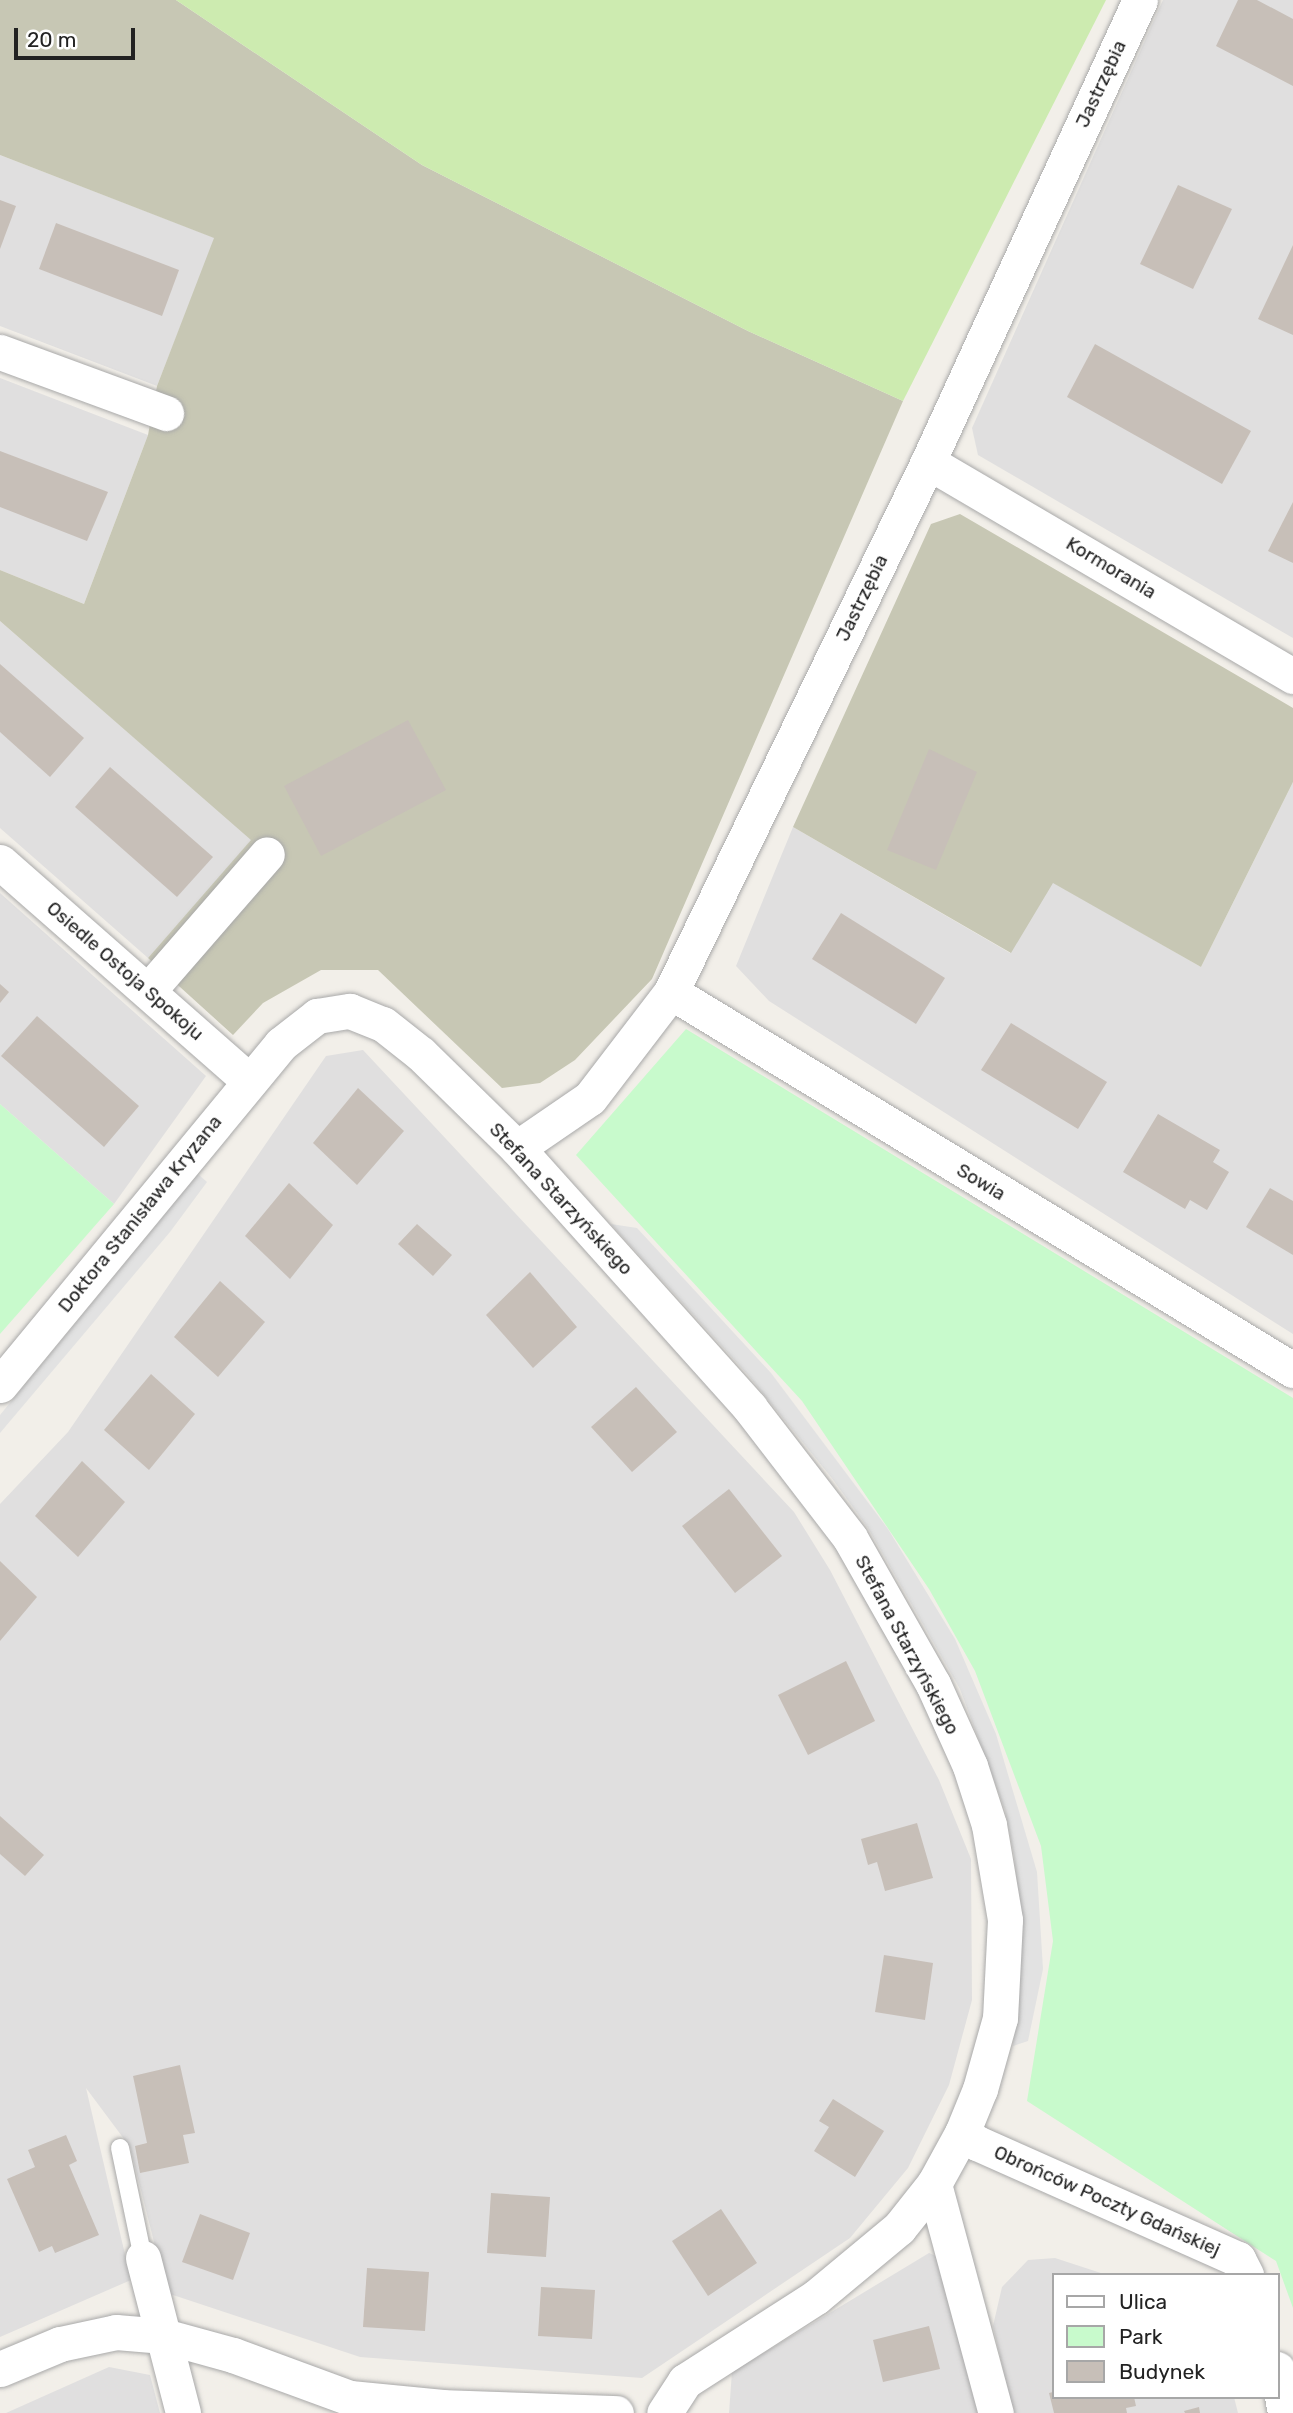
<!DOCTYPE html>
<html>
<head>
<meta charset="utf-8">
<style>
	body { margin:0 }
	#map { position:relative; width:1293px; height:2413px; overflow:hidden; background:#f2efe9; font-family:Rubik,sans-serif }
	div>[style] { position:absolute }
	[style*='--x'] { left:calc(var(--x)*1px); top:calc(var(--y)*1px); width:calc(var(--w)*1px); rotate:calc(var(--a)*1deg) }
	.residential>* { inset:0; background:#e0dfdf }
	.construction>* { inset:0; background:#c7c7b4 }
	.grass>* { inset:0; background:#cdebb0 }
	.park>* { inset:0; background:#c8facc }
	.parking>* { inset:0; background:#e2e2e2 }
	.building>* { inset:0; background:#c7bfb8 }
	.roads { filter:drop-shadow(0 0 2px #a9a9a9) drop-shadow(0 0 2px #a9a9a9) }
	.lane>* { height:18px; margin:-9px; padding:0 9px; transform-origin:9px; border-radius:9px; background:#fff }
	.street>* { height:35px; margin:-17.5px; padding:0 17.5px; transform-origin:17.5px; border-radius:17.5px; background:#fff }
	span { translate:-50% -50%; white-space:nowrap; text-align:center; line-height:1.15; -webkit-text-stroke:7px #fff; paint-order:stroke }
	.street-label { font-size:19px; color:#222 }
	.legend { position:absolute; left:1052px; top:2273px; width:228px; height:126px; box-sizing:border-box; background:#fff; border:2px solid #a7a7a7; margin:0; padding:9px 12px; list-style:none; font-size:21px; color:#222 }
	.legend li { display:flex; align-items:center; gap:14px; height:35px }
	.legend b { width:35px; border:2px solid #a7a7a7 }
	.scale { position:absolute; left:14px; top:28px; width:121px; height:32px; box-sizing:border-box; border:4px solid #222; border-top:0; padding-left:9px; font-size:21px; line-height:24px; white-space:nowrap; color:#222; -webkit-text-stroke:5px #fff; paint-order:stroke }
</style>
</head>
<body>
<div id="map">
	<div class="residential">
		<div style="clip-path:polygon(1163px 0,1293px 0,1293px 638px,978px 455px,972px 428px)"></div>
		<div style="clip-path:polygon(0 155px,215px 238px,157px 386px,0 326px)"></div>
		<div style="clip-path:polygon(0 378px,148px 435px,84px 604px,0 570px)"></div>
		<div style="clip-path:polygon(0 621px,252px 840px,148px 958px,0 828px)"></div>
		<div style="clip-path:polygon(1293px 782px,1293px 1334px,769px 1001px,736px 966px,793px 827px,1010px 953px,1053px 882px,1201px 967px)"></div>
		<div style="clip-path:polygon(0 893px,206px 1076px,114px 1204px,0 1104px)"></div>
		<div style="clip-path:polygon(363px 1050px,794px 1512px,830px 1570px,939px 1780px,971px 1859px,972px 2000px,949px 2085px,908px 2168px,850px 2238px,642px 2378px,360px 2357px,167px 2293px,130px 2147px,86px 2088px,131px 2280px,0 2337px,0 1504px,68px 1432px,326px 1056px)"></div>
		<div style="clip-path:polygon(929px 2253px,943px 2259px,978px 2413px,729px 2413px,732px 2372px)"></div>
		<div style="clip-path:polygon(1055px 2258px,1107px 2275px,1053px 2275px,1053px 2397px,1234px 2397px,1238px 2413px,1013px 2413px,993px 2326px,1002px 2287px,1028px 2260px)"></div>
		<div style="clip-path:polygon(109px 2367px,150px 2375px,160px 2413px,6px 2413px)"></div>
	</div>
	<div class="construction">
		<div style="clip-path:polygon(0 0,176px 0,422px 165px,748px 331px,903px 401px,652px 979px,575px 1060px,540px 1083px,502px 1088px,378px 970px,321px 970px,263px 1003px,233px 1035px,148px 958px,251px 840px,0 621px,0 570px,84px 604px,148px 435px,157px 386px,214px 238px,0 155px)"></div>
		<div style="clip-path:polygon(960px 514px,1293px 708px,1293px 782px,1201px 967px,1053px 883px,1011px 953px,793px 827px,931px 524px)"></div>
	</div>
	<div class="grass">
		<div style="clip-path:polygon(176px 0,1106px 0,903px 401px,748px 331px,422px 165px)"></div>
	</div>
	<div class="park">
		<div style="clip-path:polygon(686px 1029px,1293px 1398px,1293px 2308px,1276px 2261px,1027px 2101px,1053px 1941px,1041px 1846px,975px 1671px,929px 1589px,802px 1401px,576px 1155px)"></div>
		<div style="clip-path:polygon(0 1104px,114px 1204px,0 1334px)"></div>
	</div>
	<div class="parking">
		<div style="clip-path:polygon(198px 1174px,207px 1182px,170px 1232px,0 1433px,0 1415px)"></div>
		<div style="clip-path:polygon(611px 1224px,637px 1228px,771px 1373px,888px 1529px,955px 1639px,996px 1734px,1037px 1872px,1043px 1969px,1028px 2041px,1013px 2046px,1022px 1936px,1014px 1855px,1005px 1810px,960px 1689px,868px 1528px,831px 1477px,748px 1375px)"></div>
	</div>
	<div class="building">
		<div style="clip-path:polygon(1238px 0,1257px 0,1293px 19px,1293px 86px,1216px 46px)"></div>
		<div style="clip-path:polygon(1178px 185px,1232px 209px,1193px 289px,1140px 264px)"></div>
		<div style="clip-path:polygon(0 200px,16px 206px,0 249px)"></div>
		<div style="clip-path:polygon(56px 223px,179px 270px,162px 316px,39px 269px)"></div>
		<div style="clip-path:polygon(1293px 245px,1293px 335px,1258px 319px)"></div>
		<div style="clip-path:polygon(1095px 344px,1251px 431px,1222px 484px,1067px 397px)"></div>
		<div style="clip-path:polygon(0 451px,108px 492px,87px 541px,0 507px)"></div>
		<div style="clip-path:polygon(1293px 502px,1293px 563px,1268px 551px)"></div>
		<div style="clip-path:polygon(0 664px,84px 738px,50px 777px,0 732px)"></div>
		<div style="clip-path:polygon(408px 720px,446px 790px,321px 856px,284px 786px)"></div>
		<div style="clip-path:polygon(929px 749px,977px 772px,936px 870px,887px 850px)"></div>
		<div style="clip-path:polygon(110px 767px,213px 857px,177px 897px,75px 807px)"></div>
		<div style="clip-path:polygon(841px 913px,945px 978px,916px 1024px,812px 959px)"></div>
		<div style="clip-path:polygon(0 984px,9px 992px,0 1003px)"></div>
		<div style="clip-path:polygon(37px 1016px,139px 1106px,104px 1147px,1px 1056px)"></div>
		<div style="clip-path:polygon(1011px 1023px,1107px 1082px,1078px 1129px,981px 1070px)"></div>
		<div style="clip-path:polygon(358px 1088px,404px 1131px,357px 1185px,313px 1143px)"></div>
		<div style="clip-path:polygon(1158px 1114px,1220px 1150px,1213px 1162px,1229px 1172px,1207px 1210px,1190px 1200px,1185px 1209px,1123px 1172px)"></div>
		<div style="clip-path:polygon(289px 1183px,333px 1225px,290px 1279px,245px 1236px)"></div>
		<div style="clip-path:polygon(1270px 1188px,1293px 1201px,1293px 1255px,1246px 1227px)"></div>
		<div style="clip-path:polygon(417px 1224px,452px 1255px,433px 1276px,398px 1244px)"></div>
		<div style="clip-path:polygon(530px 1272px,577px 1327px,533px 1368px,486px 1315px)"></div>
		<div style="clip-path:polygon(220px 1281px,265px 1322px,218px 1377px,174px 1337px)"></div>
		<div style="clip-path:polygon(151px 1374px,195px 1414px,149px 1470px,104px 1430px)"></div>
		<div style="clip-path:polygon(636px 1387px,677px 1432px,632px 1472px,591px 1427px)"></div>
		<div style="clip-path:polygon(82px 1461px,125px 1502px,78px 1557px,35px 1516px)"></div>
		<div style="clip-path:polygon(729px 1489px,782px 1556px,735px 1593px,682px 1526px)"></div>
		<div style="clip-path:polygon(0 1561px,37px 1597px,0 1641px)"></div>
		<div style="clip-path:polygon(846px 1661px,875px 1721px,808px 1755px,778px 1695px)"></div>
		<div style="clip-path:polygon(0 1816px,44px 1855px,25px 1876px,0 1854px)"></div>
		<div style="clip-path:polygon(917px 1823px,933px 1878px,885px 1891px,877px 1862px,868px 1865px,861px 1839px)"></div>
		<div style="clip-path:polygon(884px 1955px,933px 1963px,925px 2020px,875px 2012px)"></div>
		<div style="clip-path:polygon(180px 2065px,195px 2133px,183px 2135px,189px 2163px,140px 2173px,135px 2146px,147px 2143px,133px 2076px)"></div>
		<div style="clip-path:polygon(833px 2099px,884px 2131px,855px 2177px,814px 2151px,829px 2127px,819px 2121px)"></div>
		<div style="clip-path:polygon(66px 2135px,77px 2161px,69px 2165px,99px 2235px,55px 2253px,52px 2246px,39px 2252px,7px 2179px,35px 2167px,28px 2150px)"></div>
		<div style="clip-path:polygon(491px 2193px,550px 2197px,546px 2257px,487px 2253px)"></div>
		<div style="clip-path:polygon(721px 2209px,757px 2263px,708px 2296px,672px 2241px)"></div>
		<div style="clip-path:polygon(200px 2214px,250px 2233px,233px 2280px,182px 2262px)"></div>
		<div style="clip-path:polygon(367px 2268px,429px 2272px,425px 2331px,363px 2327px)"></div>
		<div style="clip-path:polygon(541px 2287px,595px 2290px,592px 2339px,538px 2336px)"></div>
		<div style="clip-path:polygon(929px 2326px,940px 2369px,883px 2382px,873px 2340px)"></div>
		<div style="clip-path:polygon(1053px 2392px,1053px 2397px,1134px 2397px,1136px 2406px,1126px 2408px,1127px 2413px,1054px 2413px,1049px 2393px)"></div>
		<div style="clip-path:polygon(1199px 2407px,1200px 2413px,1185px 2413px,1184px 2411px)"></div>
	</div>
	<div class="roads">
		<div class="lane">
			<div style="--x:120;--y:2148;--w:112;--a:78.2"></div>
		</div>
		<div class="street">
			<div style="--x:0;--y:352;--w:177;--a:20.2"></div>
			<div style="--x:928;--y:462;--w:423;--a:30.4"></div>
			<div style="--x:0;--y:862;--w:332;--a:41.3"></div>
			<div style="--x:148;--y:991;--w:181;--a:-49"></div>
			<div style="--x:671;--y:992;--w:728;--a:31.29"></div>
			<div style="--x:517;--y:1148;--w:88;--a:-34.4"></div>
			<div style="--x:590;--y:1098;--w:133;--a:-52.6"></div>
			<div style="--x:671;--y:992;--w:589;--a:-64.13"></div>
			<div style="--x:928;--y:462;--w:508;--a:-65.35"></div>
			<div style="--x:0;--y:1385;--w:442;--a:-50.5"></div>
			<div style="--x:281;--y:1044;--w:46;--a:-37.9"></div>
			<div style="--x:317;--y:1016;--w:33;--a:-9"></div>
			<div style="--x:350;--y:1011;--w:35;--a:22"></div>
			<div style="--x:383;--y:1024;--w:48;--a:38.3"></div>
			<div style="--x:421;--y:1054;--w:134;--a:44.4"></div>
			<div style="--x:517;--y:1148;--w:349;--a:48.1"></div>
			<div style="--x:750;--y:1408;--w:164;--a:52.4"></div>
			<div style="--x:850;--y:1538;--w:168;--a:60.4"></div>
			<div style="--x:933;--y:1684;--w:90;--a:65.7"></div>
			<div style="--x:970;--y:1766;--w:62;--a:72.1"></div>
			<div style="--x:989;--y:1825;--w:96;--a:80.4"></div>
			<div style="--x:1005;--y:1920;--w:98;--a:92.9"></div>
			<div style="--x:1000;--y:2018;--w:74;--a:105.7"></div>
			<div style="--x:980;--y:2089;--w:48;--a:112.2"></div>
			<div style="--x:962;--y:2133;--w:58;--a:118.8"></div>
			<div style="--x:934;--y:2184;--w:56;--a:128.5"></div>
			<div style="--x:899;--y:2228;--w:108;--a:140.3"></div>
			<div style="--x:816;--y:2297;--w:156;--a:147.3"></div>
			<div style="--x:685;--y:2381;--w:38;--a:123"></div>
			<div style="--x:962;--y:2133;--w:18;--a:34"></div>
			<div style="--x:977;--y:2143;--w:286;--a:24"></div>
			<div style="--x:1238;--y:2259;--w:18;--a:63"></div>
			<div style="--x:934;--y:2184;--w:237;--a:74.9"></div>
			<div style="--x:143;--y:2258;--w:160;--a:75.5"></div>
			<div style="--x:0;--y:2369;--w:65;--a:-22.6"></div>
			<div style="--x:60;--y:2344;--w:57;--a:-12.1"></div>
			<div style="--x:116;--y:2332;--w:48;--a:4.8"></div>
			<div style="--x:164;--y:2336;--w:72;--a:15.4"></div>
			<div style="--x:233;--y:2355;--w:125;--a:20.2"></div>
			<div style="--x:350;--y:2398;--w:93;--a:5.5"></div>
			<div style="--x:443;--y:2407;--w:173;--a:2"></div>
			<div style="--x:1277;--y:2369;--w:45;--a:79.7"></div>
		</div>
	</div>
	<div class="street-label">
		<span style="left:1101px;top:84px;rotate:-65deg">Jastrzębia</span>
		<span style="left:1111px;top:568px;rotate:31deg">Kormorania</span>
		<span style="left:862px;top:598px;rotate:-64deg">Jastrzębia</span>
		<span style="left:125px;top:971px;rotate:41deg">Osiedle Ostoja Spokoju</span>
		<span style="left:981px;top:1182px;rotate:31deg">Sowia</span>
		<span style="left:561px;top:1199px;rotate:47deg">Stefana Starzyńskiego</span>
		<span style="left:140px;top:1214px;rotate:-51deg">Doktora Stanisława Kryzana</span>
		<span style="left:907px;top:1645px;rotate:62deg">Stefana Starzyńskiego</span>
		<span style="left:1107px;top:2201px;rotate:24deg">Obrońców Poczty Gdańskiej</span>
	</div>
	<ul class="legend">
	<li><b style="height:9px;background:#fff"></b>Ulica</li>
	<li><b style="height:19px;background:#c8facc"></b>Park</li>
	<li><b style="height:19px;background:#c7bfb8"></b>Budynek</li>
	</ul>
	<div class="scale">20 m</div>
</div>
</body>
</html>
